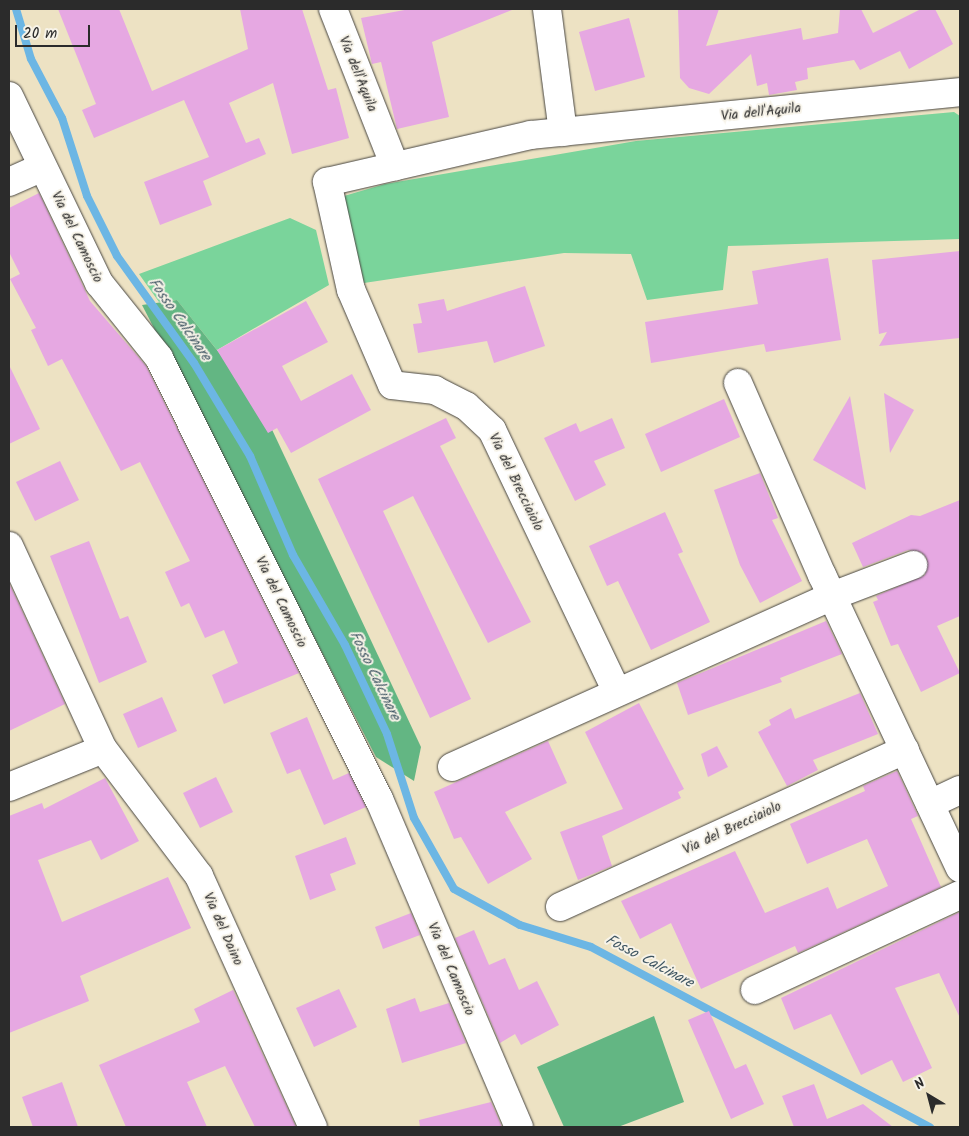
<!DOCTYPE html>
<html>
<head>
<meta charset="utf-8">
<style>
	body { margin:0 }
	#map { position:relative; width:969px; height:1136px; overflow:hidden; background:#ede2c3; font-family:Kalam,sans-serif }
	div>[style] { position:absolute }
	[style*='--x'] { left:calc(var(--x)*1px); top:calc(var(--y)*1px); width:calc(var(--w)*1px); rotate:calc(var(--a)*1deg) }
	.green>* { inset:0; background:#7ad49b }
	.forest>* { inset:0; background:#63b683 }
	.stream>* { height:8px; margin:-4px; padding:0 4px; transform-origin:4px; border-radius:4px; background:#6cb6e4 }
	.building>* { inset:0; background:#e6a8e2 }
	.roads { filter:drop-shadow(0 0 1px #484642) drop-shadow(0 0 1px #484642) }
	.street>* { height:28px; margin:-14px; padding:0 14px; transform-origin:14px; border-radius:14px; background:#fff }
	span { translate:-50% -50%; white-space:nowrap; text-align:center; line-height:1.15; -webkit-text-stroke:4px #f7f3e8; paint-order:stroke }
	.street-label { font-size:14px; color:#2b2b2b }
	.water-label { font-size:15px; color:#3e5562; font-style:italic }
	.frame { position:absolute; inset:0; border:10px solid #2b2b2b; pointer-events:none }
	.north { position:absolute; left:904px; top:1071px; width:50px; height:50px; -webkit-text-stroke:4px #f7f3e8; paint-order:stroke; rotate:323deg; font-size:14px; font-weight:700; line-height:20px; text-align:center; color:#2b2b2b }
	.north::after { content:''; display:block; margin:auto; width:18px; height:22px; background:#2b2b2b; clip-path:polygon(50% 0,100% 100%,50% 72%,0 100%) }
	.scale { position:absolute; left:15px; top:25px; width:75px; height:22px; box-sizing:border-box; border:2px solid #2b2b2b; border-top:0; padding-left:6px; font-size:15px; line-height:18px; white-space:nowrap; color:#2b2b2b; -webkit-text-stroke:4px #f7f3e8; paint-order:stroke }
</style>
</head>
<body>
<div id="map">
	<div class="green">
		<div style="clip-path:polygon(954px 112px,960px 116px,960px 239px,728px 246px,723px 290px,647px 300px,631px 254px,564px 253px,364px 283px,344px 196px,385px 184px,636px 141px)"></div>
		<div style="clip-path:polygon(290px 218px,316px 230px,329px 285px,217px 350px,177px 300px,159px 302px,139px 274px)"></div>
	</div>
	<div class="forest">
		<div style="clip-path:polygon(177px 300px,260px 404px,421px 747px,414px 781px,376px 757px,142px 305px)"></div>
		<div style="clip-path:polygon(654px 1016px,684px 1102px,618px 1127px,564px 1127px,537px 1067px)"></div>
	</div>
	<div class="stream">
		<div style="--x:16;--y:9;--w:52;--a:73.3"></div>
		<div style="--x:31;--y:59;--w:67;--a:62.3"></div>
		<div style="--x:62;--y:118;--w:82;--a:72.2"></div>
		<div style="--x:87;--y:196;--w:67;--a:63.4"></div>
		<div style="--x:117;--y:256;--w:132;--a:54.3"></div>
		<div style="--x:194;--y:363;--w:109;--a:58.9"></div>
		<div style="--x:250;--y:456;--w:108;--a:66.5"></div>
		<div style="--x:293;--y:555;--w:104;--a:60"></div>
		<div style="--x:345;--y:645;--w:98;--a:64.7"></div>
		<div style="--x:387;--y:734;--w:88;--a:72.2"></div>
		<div style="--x:414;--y:818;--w:81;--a:60.6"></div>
		<div style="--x:454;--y:889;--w:75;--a:28.6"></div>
		<div style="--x:520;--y:925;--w:74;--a:17.2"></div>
		<div style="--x:591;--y:947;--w:384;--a:28"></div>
	</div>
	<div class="building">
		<div style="clip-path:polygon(58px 9px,119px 9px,152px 91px,248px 49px,240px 9px,302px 9px,328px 90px,336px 88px,349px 138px,292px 154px,273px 83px,229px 103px,246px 143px,259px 138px,266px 154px,203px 181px,212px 205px,160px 225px,144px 182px,209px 157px,184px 100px,94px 138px,82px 110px,96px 104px)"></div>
		<div style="clip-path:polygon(410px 9px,512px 10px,432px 42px,449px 117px,397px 129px,381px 62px,372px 64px,361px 18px)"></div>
		<div style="clip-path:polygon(678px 9px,719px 9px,706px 46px,801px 28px,803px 40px,838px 33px,840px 9px,861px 9px,873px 33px,921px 9px,935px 9px,953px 44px,909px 69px,900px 51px,860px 70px,854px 60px,807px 68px,808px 79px,795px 82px,797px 90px,769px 95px,767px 83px,757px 86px,751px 54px,709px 94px,689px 88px,680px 78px)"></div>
		<div style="clip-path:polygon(629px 18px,645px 77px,595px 91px,579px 32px)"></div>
		<div style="clip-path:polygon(39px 193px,90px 301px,146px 366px,299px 673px,224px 704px,212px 675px,238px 663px,224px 630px,205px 638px,189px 603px,181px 607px,165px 572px,190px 561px,140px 462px,121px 471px,62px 359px,48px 366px,31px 330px,36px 328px,10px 279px,20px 274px,9px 252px,9px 208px)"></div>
		<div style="clip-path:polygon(960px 251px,960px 338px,879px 346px,887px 332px,879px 334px,872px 260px)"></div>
		<div style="clip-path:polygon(828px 258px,841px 340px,766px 352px,764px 344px,651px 363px,645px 322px,758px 304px,752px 271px)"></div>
		<div style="clip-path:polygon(525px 286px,545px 346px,494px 363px,487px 341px,418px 353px,413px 324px,422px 323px,418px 304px,444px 299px,447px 311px)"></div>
		<div style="clip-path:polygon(306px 301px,328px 342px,282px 366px,301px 401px,352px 374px,371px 410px,291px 453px,277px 428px,268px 433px,217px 350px)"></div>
		<div style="clip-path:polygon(9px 365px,40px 429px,9px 444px)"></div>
		<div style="clip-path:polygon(884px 393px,914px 410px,890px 453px)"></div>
		<div style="clip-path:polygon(850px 396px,866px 490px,813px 460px)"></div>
		<div style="clip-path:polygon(724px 399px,740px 437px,661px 472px,645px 434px)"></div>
		<div style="clip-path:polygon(446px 418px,456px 438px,440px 446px,531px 622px,488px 643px,413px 496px,383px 511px,471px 699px,430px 718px,318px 479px)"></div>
		<div style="clip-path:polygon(612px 418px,625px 448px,594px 461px,606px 485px,575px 501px,544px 438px,576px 423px,580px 432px)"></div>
		<div style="clip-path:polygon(60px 461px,79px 500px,35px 521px,16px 482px)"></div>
		<div style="clip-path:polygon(760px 473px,778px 518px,772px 520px,802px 581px,760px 603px,740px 565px,714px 490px)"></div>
		<div style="clip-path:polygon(960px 500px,960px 616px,937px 626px,960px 673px,921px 692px,898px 644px,891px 646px,873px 602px,878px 600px,876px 596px,925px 575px,927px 559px,922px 553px,908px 550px,863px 567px,852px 543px,911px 515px,920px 516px)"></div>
		<div style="clip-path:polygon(665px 512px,683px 552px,678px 554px,710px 622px,651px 650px,618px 581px,607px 586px,589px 546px)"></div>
		<div style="clip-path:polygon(89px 541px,120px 619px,128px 616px,147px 662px,99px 683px,50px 556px)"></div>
		<div style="clip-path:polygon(9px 583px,65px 704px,9px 731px)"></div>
		<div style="clip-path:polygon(826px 621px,842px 654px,780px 678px,782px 682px,688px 715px,677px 683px)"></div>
		<div style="clip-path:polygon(860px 693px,878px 734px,813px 760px,818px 770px,787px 786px,758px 732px,771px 725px,769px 720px,791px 708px,795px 719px)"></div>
		<div style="clip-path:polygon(162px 697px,177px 731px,138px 748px,123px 714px)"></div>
		<div style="clip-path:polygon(639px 703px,684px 789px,678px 792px,681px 798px,602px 836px,612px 866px,578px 880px,560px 832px,623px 809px,585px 732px)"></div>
		<div style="clip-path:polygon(307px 717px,333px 780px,349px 773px,366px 807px,324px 825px,300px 769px,287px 774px,270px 733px)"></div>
		<div style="clip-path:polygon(548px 741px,567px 783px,505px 812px,532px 859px,488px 884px,461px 837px,454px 839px,434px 792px)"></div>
		<div style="clip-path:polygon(717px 746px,728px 767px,708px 777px,701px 754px)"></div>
		<div style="clip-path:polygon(897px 771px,918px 816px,911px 819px,941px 887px,798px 953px,795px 946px,701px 989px,671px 923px,640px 939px,621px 901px,735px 851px,765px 913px,828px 887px,837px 909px,888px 886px,867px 839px,807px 864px,790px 824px,865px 791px,863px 786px)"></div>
		<div style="clip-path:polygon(216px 777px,233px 812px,200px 828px,183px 793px)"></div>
		<div style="clip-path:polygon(105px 778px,139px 841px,101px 860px,91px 840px,38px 860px,62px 922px,168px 877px,191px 928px,80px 976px,89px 1001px,9px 1033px,9px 816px,42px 803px,44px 809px)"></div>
		<div style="clip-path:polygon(346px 837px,356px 864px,330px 874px,336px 890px,310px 900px,295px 856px)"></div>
		<div style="clip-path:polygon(960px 912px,960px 1018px,939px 973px,895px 988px,932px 1068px,903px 1082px,892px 1060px,861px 1075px,831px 1014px,794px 1030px,781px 998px)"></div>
		<div style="clip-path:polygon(411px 913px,420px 935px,383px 949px,375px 927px)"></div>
		<div style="clip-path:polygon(474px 930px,489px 965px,505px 958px,519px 990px,537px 981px,559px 1025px,521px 1045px,515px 1034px,500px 1043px,455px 938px)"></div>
		<div style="clip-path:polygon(339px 989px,357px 1027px,314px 1047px,296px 1008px)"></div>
		<div style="clip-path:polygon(233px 990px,296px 1127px,255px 1127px,225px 1066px,187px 1082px,207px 1127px,126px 1127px,99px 1065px,200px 1022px,194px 1009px)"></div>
		<div style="clip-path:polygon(415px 998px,420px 1012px,449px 1003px,466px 1043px,402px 1063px,386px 1009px)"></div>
		<div style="clip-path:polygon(709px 1011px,735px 1069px,746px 1064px,764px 1104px,731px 1119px,688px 1020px)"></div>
		<div style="clip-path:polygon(62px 1082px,78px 1127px,33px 1127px,22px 1097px)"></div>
		<div style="clip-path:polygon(814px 1084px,827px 1119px,863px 1104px,893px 1127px,794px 1127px,782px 1096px)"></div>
		<div style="clip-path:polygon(491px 1102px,502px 1127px,420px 1127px,419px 1120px)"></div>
	</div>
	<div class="roads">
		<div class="street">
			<div style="--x:333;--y:9;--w:169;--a:68.5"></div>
			<div style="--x:547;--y:9;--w:124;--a:82.6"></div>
			<div style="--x:9;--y:96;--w:208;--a:64.3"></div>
			<div style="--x:99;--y:283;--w:96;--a:51.3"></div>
			<div style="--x:159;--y:358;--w:493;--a:63.5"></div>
			<div style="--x:379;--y:799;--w:357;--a:66.9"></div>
			<div style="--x:9;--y:182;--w:36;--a:-24"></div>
			<div style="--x:738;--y:383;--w:210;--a:66.4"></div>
			<div style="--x:822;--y:575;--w:324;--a:64.8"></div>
			<div style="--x:9;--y:546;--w:224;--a:65.2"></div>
			<div style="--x:103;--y:749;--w:159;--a:52.9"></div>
			<div style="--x:199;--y:876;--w:276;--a:65.6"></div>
			<div style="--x:617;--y:692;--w:290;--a:-115.5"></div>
			<div style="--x:492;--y:430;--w:35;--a:-137"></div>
			<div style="--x:466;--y:406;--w:35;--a:-153"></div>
			<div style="--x:435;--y:390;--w:43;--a:-173.4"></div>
			<div style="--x:392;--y:385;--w:103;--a:-113.3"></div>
			<div style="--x:351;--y:290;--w:111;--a:-102.5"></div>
			<div style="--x:327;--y:182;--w:209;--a:-13"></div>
			<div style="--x:531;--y:135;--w:431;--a:-5.7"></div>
			<div style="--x:452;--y:767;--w:417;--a:-24.2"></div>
			<div style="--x:832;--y:596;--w:87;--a:-20.9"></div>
			<div style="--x:9;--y:787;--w:101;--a:-22"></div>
			<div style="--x:930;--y:804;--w:33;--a:-25"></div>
			<div style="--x:560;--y:907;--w:379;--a:-24.5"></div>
			<div style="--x:755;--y:990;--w:226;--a:-24.9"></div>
		</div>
	</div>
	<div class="street-label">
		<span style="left:358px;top:74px;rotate:68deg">Via dell'Aquila</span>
		<span style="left:761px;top:112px;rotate:-6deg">Via dell'Aquila</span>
		<span style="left:77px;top:237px;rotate:64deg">Via del Camoscio</span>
		<span style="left:516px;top:482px;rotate:64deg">Via del Brecciaiolo</span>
		<span style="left:281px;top:602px;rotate:64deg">Via del Camoscio</span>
		<span style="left:732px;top:828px;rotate:-25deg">Via del Brecciaiolo</span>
		<span style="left:223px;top:929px;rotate:66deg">Via del Daino</span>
		<span style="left:451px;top:969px;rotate:67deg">Via del Camoscio</span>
	</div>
	<div class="water-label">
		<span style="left:179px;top:320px;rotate:55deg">Fosso Calcinare</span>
		<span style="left:374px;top:676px;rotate:64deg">Fosso Calcinare</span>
		<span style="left:649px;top:962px;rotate:28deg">Fosso Calcinare</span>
	</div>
	<div class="frame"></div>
	<div class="north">N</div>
	<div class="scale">20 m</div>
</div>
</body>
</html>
